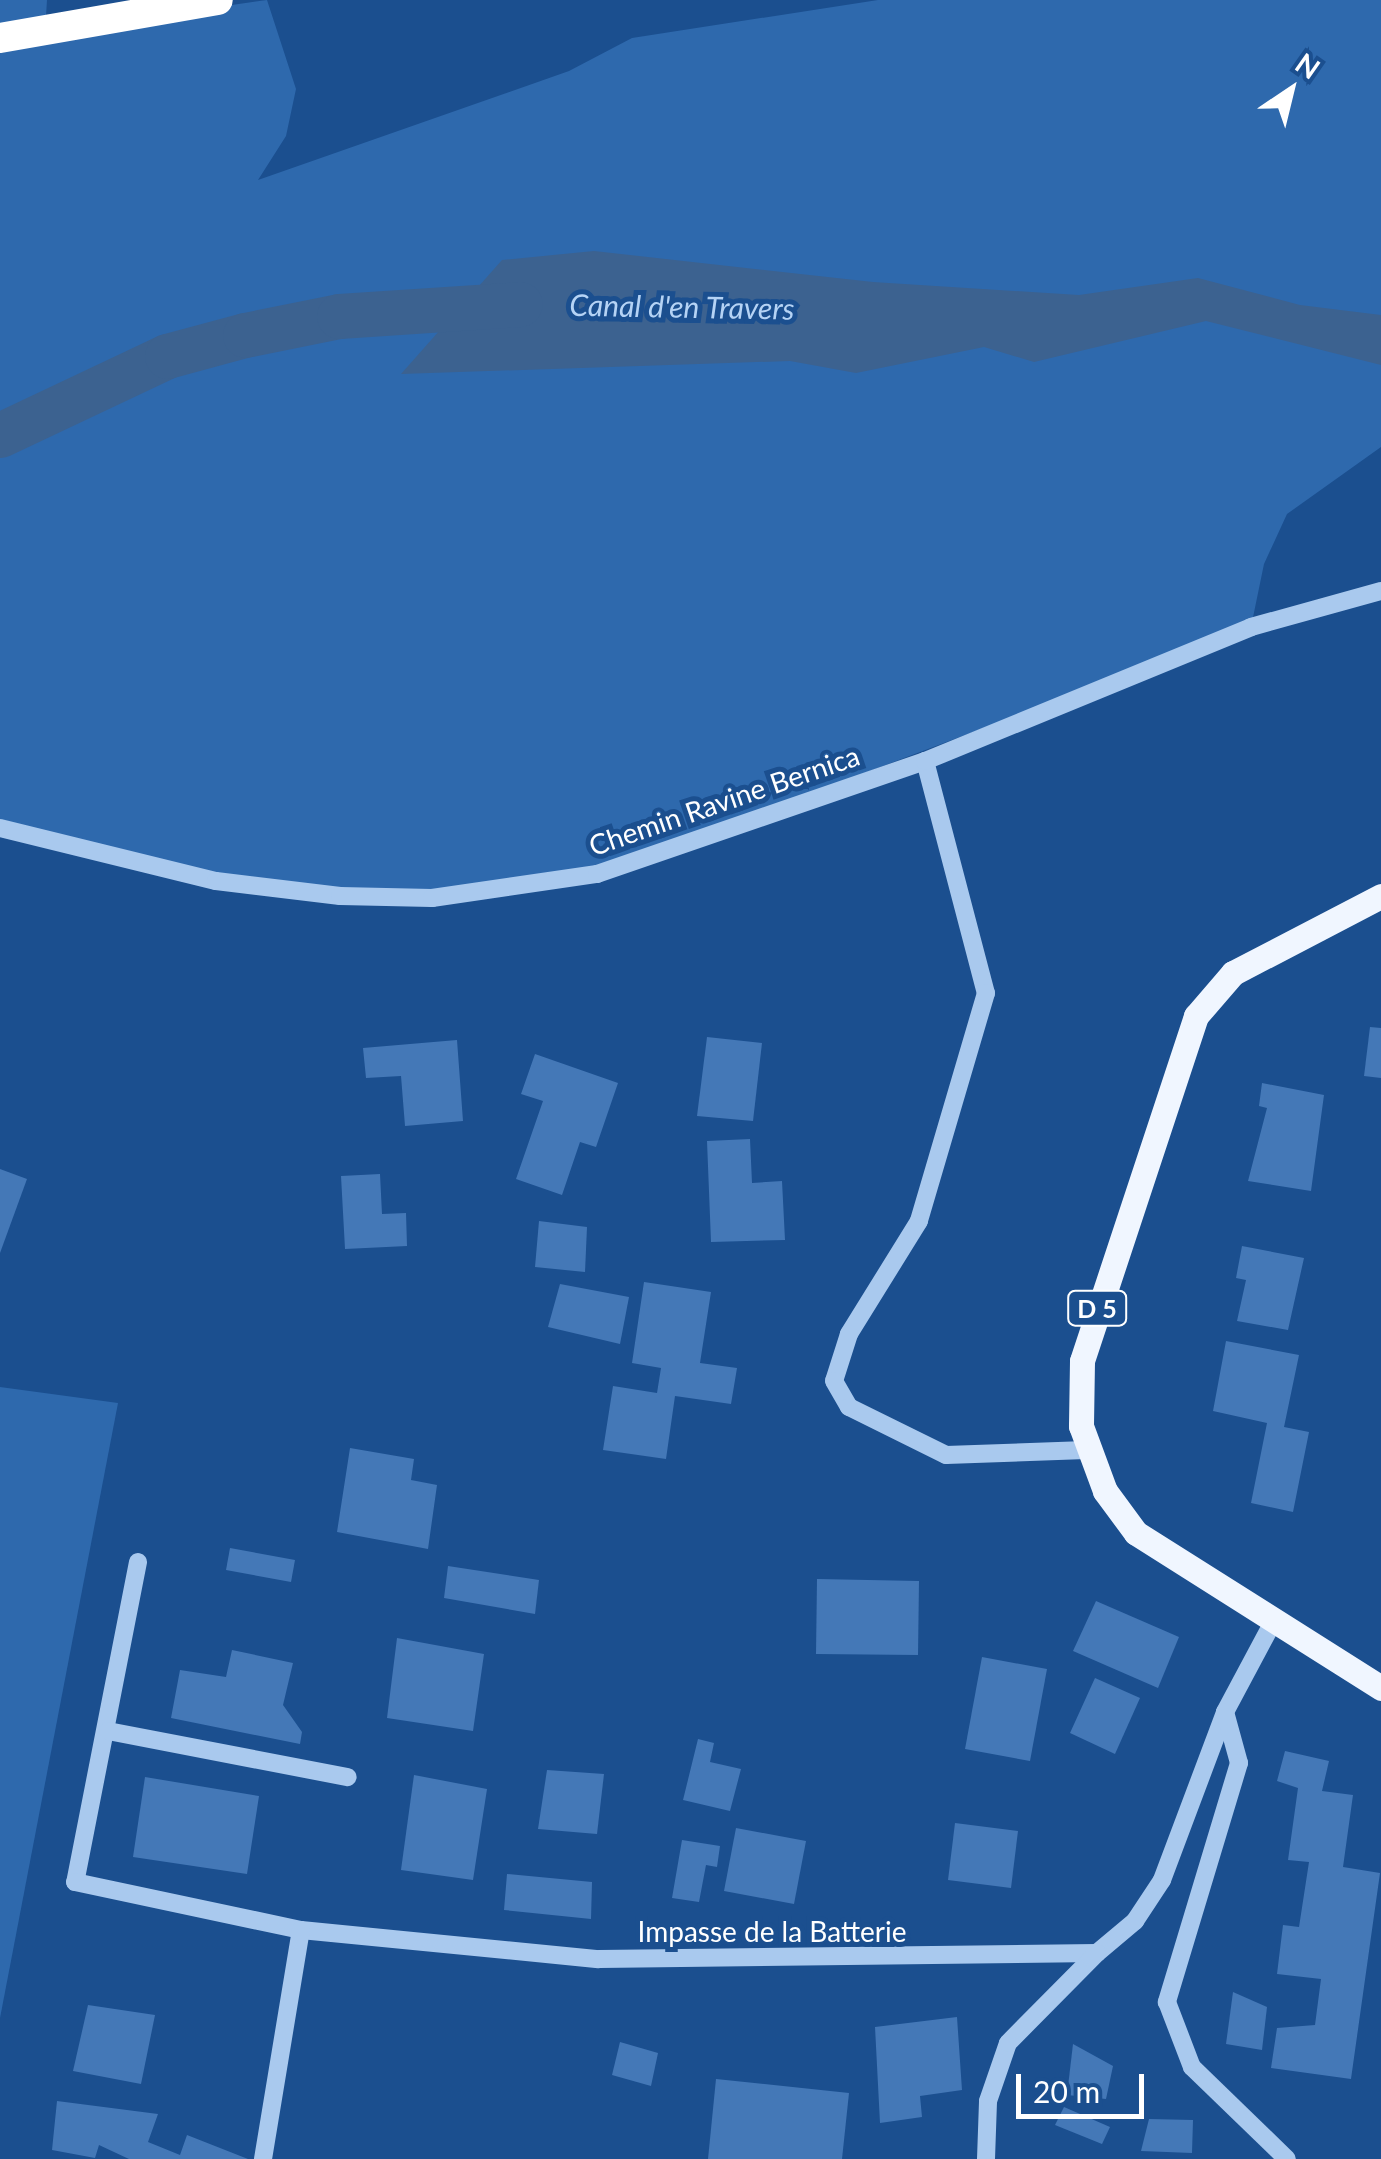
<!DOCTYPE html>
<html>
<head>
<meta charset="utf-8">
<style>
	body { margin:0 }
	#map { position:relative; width:1381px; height:2159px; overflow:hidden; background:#1b4f8f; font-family:Lato,sans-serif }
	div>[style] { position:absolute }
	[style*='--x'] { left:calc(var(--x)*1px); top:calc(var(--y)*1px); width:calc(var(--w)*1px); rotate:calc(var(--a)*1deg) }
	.green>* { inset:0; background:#2e69ad }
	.water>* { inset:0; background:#3c6290 }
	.canal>* { height:45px; margin:-22.5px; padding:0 22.5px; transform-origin:22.5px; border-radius:22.5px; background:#3c6290 }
	.building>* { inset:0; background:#4478b7 }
	.minor>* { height:18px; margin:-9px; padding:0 9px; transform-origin:9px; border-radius:9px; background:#a9c9ee }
	.major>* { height:25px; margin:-12.5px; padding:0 12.5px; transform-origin:12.5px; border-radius:12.5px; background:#f0f6ff }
	.highway>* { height:30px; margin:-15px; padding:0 15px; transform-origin:15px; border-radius:15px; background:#fff }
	span { translate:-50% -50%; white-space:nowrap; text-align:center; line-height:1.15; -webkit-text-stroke:10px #1b4f8f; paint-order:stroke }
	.shield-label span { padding:2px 8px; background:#1b4f8f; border:2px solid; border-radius:8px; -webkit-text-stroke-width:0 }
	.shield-label { font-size:25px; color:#fff; font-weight:700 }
	.street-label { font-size:28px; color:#fff }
	.water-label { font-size:30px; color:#b5d3f5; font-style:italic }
	.north { position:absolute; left:1241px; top:40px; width:100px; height:100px; -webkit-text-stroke:8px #1b4f8f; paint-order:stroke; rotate:35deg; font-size:28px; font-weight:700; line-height:40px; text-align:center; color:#fff }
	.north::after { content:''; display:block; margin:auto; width:35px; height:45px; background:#fff; clip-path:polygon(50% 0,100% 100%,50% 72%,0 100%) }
	.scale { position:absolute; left:1016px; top:2074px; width:128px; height:45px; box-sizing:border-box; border:5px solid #fff; border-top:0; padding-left:12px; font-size:30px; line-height:35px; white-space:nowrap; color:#fff; -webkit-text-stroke:8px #1b4f8f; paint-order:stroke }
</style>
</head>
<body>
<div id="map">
	<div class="green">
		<div style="clip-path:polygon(0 0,47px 0,45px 32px,267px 0,296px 89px,286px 136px,258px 180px,569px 71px,632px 38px,878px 0,1381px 0,1381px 447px,1287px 514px,1264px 564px,1251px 627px,597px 874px,432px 898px,216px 881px,0 828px)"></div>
		<div style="clip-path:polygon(0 1387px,118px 1403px,0 2018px)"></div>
	</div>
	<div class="water">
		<div style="clip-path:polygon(594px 251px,873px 282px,1079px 295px,1198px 278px,1300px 305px,1381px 315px,1381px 365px,1206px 321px,1034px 362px,984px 347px,856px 373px,790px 361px,401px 374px,502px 260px)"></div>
	</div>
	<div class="canal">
		<div style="--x:0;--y:435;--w:185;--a:-25.3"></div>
		<div style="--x:167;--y:356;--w:81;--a:-15.1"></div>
		<div style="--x:245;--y:335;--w:96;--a:-11.4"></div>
		<div style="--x:339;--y:316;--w:181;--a:-3.8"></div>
	</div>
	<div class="building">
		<div style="clip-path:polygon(1370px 1027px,1381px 1028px,1381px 1078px,1364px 1076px)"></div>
		<div style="clip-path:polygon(707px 1037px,762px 1043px,753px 1121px,697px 1116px)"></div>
		<div style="clip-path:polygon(457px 1040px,463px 1121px,405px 1126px,401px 1076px,366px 1078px,363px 1048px)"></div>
		<div style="clip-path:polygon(535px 1054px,618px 1083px,596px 1147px,580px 1142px,562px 1195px,516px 1179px,543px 1101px,521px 1094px)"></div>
		<div style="clip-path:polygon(1262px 1083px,1324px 1095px,1311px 1191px,1248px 1181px,1267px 1108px,1259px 1106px)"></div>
		<div style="clip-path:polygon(750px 1139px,752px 1183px,782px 1181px,785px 1240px,711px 1242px,707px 1141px)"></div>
		<div style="clip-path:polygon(0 1169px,27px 1179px,0 1253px)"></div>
		<div style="clip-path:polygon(380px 1174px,382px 1214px,406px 1213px,407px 1246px,345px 1249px,341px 1176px)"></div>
		<div style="clip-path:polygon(539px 1221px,587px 1227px,585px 1272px,535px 1267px)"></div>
		<div style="clip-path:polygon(1242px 1246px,1304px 1258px,1288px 1330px,1237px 1321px,1246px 1280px,1236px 1278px)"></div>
		<div style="clip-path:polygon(644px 1282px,711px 1292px,700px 1363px,737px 1368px,731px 1404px,675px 1396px,666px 1459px,603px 1450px,613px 1386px,657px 1393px,661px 1368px,632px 1363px)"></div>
		<div style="clip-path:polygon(560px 1284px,629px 1297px,620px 1344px,548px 1327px)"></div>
		<div style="clip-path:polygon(1226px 1341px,1299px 1355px,1284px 1427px,1309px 1432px,1293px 1512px,1251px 1503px,1267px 1423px,1213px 1411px)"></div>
		<div style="clip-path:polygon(350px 1448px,414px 1459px,411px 1480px,437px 1485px,428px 1549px,337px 1532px)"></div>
		<div style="clip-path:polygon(230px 1548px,295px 1560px,291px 1582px,226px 1570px)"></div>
		<div style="clip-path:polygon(448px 1566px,539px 1580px,535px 1614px,444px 1598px)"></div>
		<div style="clip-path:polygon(817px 1579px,919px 1581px,918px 1655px,816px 1654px)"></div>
		<div style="clip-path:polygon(1096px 1601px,1179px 1637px,1158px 1688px,1073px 1651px)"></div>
		<div style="clip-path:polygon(397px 1638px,484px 1654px,473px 1731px,387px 1718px)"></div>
		<div style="clip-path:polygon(232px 1650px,293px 1663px,283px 1705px,302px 1732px,300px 1744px,171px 1718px,180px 1670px,226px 1677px)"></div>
		<div style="clip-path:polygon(982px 1657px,1047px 1669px,1030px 1761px,965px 1749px)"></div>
		<div style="clip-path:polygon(1095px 1678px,1140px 1698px,1115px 1754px,1070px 1733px)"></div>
		<div style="clip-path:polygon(698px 1739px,714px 1743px,710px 1762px,741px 1769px,730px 1811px,683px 1800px)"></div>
		<div style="clip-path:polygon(1285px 1751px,1329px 1761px,1322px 1791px,1353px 1795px,1343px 1867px,1380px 1873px,1351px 2079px,1271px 2068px,1277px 2028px,1315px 2025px,1321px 1979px,1277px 1974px,1283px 1925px,1299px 1927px,1309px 1862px,1288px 1860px,1298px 1788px,1277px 1781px)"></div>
		<div style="clip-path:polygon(547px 1770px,604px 1774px,597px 1834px,538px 1829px)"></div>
		<div style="clip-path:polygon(414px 1775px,487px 1789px,473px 1880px,401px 1870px)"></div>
		<div style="clip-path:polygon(145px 1777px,259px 1796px,247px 1874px,133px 1857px)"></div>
		<div style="clip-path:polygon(955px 1823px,1018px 1831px,1011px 1888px,948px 1880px)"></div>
		<div style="clip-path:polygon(736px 1828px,806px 1841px,794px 1904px,724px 1891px)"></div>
		<div style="clip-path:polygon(682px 1840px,720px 1846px,717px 1867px,706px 1865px,699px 1902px,672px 1898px)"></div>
		<div style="clip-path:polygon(507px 1874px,592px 1882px,591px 1919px,504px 1910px)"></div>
		<div style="clip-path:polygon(1233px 1992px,1267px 2007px,1262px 2050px,1226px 2044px)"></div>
		<div style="clip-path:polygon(88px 2005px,155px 2015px,141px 2084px,73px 2071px)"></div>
		<div style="clip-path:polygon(957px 2017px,962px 2090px,920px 2096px,922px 2117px,880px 2123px,875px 2027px)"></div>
		<div style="clip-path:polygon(620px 2042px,658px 2053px,651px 2086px,612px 2075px)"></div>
		<div style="clip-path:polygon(1073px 2044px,1113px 2066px,1106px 2099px,1067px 2095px)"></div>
		<div style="clip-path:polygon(716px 2079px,849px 2093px,842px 2159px,708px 2159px)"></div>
		<div style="clip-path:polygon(57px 2101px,158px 2114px,148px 2142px,180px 2155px,187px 2135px,248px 2159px,129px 2159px,99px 2145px,95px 2158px,52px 2150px)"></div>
		<div style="clip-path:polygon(1064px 2107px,1110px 2127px,1102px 2144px,1055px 2125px)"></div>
		<div style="clip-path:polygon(1149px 2119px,1193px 2120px,1192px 2153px,1141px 2151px)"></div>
	</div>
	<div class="minor">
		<div style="--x:925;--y:761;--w:240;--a:75.3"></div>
		<div style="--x:986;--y:993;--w:238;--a:106.4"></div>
		<div style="--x:919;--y:1221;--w:133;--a:121.8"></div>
		<div style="--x:849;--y:1334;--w:49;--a:107.7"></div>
		<div style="--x:834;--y:1381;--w:30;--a:60"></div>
		<div style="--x:849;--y:1407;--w:108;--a:26.3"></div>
		<div style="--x:946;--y:1455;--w:140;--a:-2"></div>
		<div style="--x:0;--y:828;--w:222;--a:13.8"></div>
		<div style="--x:216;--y:881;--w:125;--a:6.9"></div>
		<div style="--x:340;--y:896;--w:92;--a:1.2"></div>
		<div style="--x:432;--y:898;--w:167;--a:-8.3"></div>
		<div style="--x:597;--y:874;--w:347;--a:-19"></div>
		<div style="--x:925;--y:761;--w:352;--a:-22.3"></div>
		<div style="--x:1251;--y:627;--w:135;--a:-15.5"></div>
		<div style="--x:138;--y:1562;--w:326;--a:101.1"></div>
		<div style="--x:75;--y:1882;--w:231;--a:12"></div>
		<div style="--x:301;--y:1930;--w:299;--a:5.6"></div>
		<div style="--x:599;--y:1959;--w:498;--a:-0.7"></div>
		<div style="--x:1097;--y:1953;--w:50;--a:-40.1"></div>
		<div style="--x:1135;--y:1921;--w:49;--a:-56.6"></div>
		<div style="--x:1162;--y:1880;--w:179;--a:-69.4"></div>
		<div style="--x:1225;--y:1712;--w:100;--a:-61.9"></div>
		<div style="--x:1225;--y:1712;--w:53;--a:74.6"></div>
		<div style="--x:1239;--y:1763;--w:250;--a:106.8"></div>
		<div style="--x:1167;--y:2002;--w:70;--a:69"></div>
		<div style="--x:1192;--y:2067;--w:132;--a:44.1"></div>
		<div style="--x:108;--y:1731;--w:244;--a:10.9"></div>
		<div style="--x:263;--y:2159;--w:232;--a:-80.6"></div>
		<div style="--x:986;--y:2159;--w:58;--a:-88"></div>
		<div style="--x:988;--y:2101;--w:61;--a:-71"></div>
		<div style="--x:1008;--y:2043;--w:127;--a:-45.3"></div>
	</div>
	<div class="major">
		<div style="--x:1381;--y:896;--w:167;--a:152.5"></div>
		<div style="--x:1233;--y:973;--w:57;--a:130.7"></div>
		<div style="--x:1196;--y:1016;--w:363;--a:108.3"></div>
		<div style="--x:1082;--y:1361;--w:65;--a:90.9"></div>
		<div style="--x:1081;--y:1426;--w:69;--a:69.7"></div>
		<div style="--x:1105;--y:1491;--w:52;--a:53.6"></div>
		<div style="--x:1136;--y:1533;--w:290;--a:32.3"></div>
	</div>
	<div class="highway">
		<div style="--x:0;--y:38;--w:221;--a:-9.9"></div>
	</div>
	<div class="shield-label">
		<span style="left:1097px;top:1308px">D 5</span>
	</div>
	<div class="street-label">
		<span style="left:724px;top:800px;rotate:-19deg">Chemin Ravine Bernica</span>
		<span style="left:772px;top:1931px">Impasse de la Batterie</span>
	</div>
	<div class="water-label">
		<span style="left:682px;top:306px;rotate:1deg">Canal d'en Travers</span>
	</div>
	<div class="north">N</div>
	<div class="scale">20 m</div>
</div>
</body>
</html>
